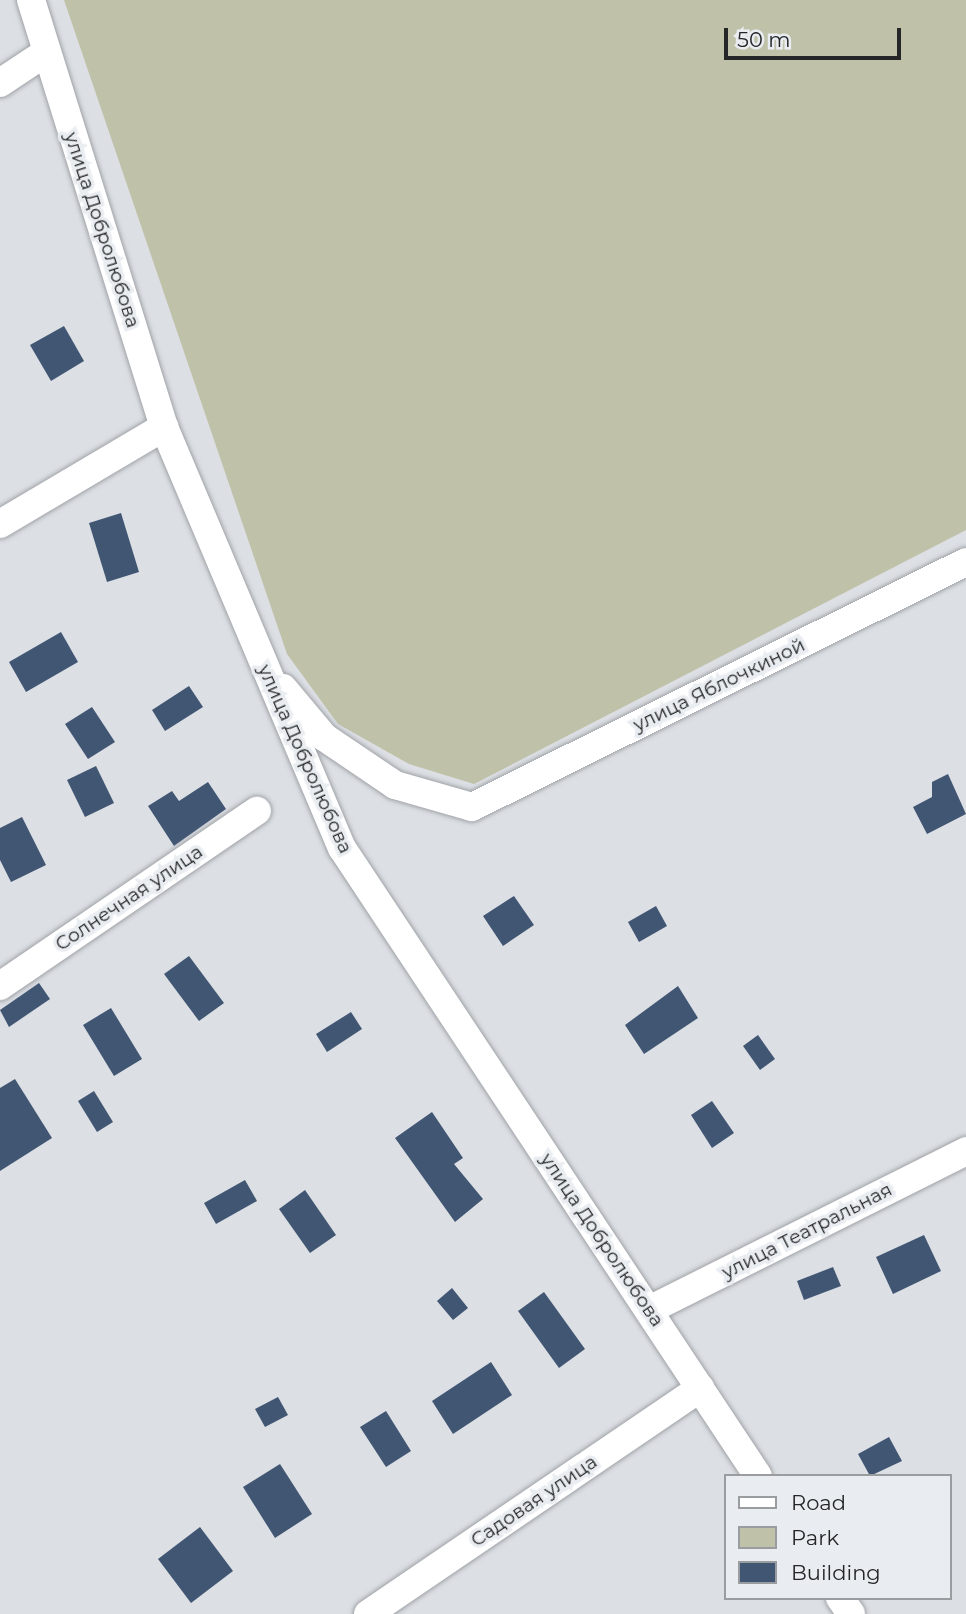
<!DOCTYPE html>
<html>
<head>
<meta charset="utf-8">
<style>
	body { margin:0 }
	#map { position:relative; width:966px; height:1614px; overflow:hidden; background:#dcdfe4; font-family:Montserrat,sans-serif }
	div>[style] { position:absolute }
	[style*='--x'] { left:calc(var(--x)*1px); top:calc(var(--y)*1px); width:calc(var(--w)*1px); rotate:calc(var(--a)*1deg) }
	.green>* { inset:0; background:#bfc2a8 }
	.building>* { inset:0; background:#415673 }
	.roads { filter:drop-shadow(0 0 2px #9fa3a7) drop-shadow(0 0 2px #9fa3a7) }
	.minor>* { height:28px; margin:-14px; padding:0 14px; transform-origin:14px; border-radius:14px; background:#fff }
	span { translate:-50% -50%; white-space:nowrap; text-align:center; line-height:1.15; -webkit-text-stroke:7px #e9edf1; paint-order:stroke }
	.street-label { font-size:19px; color:#242627 }
	.legend { position:absolute; left:724px; top:1474px; width:228px; height:126px; box-sizing:border-box; background:#e9edf1; border:2px solid #9a9da0; margin:0; padding:9px 12px; list-style:none; font-size:21px; color:#242627 }
	.legend li { display:flex; align-items:center; gap:14px; height:35px }
	.legend b { width:35px; border:2px solid #9a9da0 }
	.scale { position:absolute; left:724px; top:28px; width:177px; height:32px; box-sizing:border-box; border:4px solid #242627; border-top:0; padding-left:9px; font-size:21px; line-height:24px; white-space:nowrap; color:#242627; -webkit-text-stroke:5px #e9edf1; paint-order:stroke }
</style>
</head>
<body>
<div id="map">
	<div class="green">
		<div style="clip-path:polygon(64px 0,966px 0,966px 530px,474px 784px,409px 764px,338px 724px,287px 654px)"></div>
	</div>
	<div class="building">
		<div style="clip-path:polygon(64px 326px,84px 361px,51px 381px,30px 345px)"></div>
		<div style="clip-path:polygon(121px 513px,139px 572px,107px 582px,89px 523px)"></div>
		<div style="clip-path:polygon(61px 632px,78px 662px,26px 692px,9px 662px)"></div>
		<div style="clip-path:polygon(189px 686px,203px 707px,165px 731px,152px 710px)"></div>
		<div style="clip-path:polygon(92px 707px,115px 742px,88px 759px,65px 724px)"></div>
		<div style="clip-path:polygon(96px 766px,114px 803px,85px 817px,67px 780px)"></div>
		<div style="clip-path:polygon(948px 774px,966px 814px,927px 834px,913px 807px,932px 797px,932px 782px)"></div>
		<div style="clip-path:polygon(208px 782px,226px 809px,174px 846px,148px 806px,172px 791px,179px 801px)"></div>
		<div style="clip-path:polygon(22px 817px,46px 865px,11px 882px,0 860px,0 828px)"></div>
		<div style="clip-path:polygon(514px 896px,534px 925px,503px 946px,483px 916px)"></div>
		<div style="clip-path:polygon(656px 906px,667px 926px,639px 942px,628px 922px)"></div>
		<div style="clip-path:polygon(189px 956px,224px 1003px,199px 1021px,164px 974px)"></div>
		<div style="clip-path:polygon(39px 983px,50px 999px,9px 1027px,0 1010px)"></div>
		<div style="clip-path:polygon(678px 986px,698px 1018px,644px 1054px,625px 1025px)"></div>
		<div style="clip-path:polygon(111px 1008px,142px 1059px,114px 1076px,83px 1025px)"></div>
		<div style="clip-path:polygon(351px 1012px,362px 1029px,327px 1052px,316px 1034px)"></div>
		<div style="clip-path:polygon(758px 1035px,775px 1059px,760px 1070px,743px 1046px)"></div>
		<div style="clip-path:polygon(15px 1079px,52px 1138px,0 1171px,0 1088px)"></div>
		<div style="clip-path:polygon(94px 1091px,113px 1122px,97px 1132px,78px 1101px)"></div>
		<div style="clip-path:polygon(712px 1101px,734px 1133px,712px 1148px,691px 1115px)"></div>
		<div style="clip-path:polygon(432px 1112px,463px 1158px,454px 1164px,483px 1199px,455px 1222px,395px 1138px)"></div>
		<div style="clip-path:polygon(245px 1180px,257px 1201px,216px 1224px,204px 1203px)"></div>
		<div style="clip-path:polygon(305px 1190px,336px 1235px,310px 1253px,279px 1209px)"></div>
		<div style="clip-path:polygon(924px 1235px,941px 1271px,893px 1294px,876px 1257px)"></div>
		<div style="clip-path:polygon(833px 1267px,841px 1286px,804px 1300px,797px 1281px)"></div>
		<div style="clip-path:polygon(452px 1288px,468px 1308px,453px 1320px,437px 1301px)"></div>
		<div style="clip-path:polygon(544px 1292px,585px 1349px,559px 1368px,518px 1311px)"></div>
		<div style="clip-path:polygon(491px 1362px,512px 1395px,453px 1434px,432px 1401px)"></div>
		<div style="clip-path:polygon(278px 1397px,288px 1415px,265px 1427px,255px 1409px)"></div>
		<div style="clip-path:polygon(386px 1411px,411px 1451px,386px 1467px,360px 1427px)"></div>
		<div style="clip-path:polygon(889px 1437px,902px 1461px,870px 1476px,858px 1454px)"></div>
		<div style="clip-path:polygon(280px 1464px,312px 1514px,275px 1538px,243px 1487px)"></div>
		<div style="clip-path:polygon(200px 1527px,233px 1571px,191px 1603px,158px 1559px)"></div>
	</div>
	<div class="roads">
		<div class="minor">
			<div style="--x:31;--y:0;--w:447;--a:72.7"></div>
			<div style="--x:164;--y:427;--w:457;--a:67.1"></div>
			<div style="--x:342;--y:848;--w:753;--a:56.48"></div>
			<div style="--x:0;--y:83;--w:54;--a:-33.7"></div>
			<div style="--x:0;--y:524;--w:191;--a:-30.6"></div>
			<div style="--x:283;--y:688;--w:64;--a:50.1"></div>
			<div style="--x:324;--y:737;--w:86;--a:34.1"></div>
			<div style="--x:395;--y:785;--w:80;--a:15.9"></div>
			<div style="--x:472;--y:807;--w:551;--a:-26.38"></div>
			<div style="--x:0;--y:986;--w:311;--a:-34.3"></div>
			<div style="--x:649;--y:1310;--w:355;--a:-26.6"></div>
			<div style="--x:840;--y:1598;--w:19;--a:55"></div>
			<div style="--x:368;--y:1614;--w:402;--a:-34.2"></div>
		</div>
	</div>
	<div class="street-label">
		<span style="left:102px;top:230px;rotate:72deg">улица Добролюбова</span>
		<span style="left:719px;top:685px;rotate:-26deg">улица Яблочкиной</span>
		<span style="left:305px;top:759px;rotate:66deg">улица Добролюбова</span>
		<span style="left:129px;top:898px;rotate:-34deg">Солнечная улица</span>
		<span style="left:807px;top:1231px;rotate:-27deg">улица Театральная</span>
		<span style="left:602px;top:1240px;rotate:56deg">улица Добролюбова</span>
		<span style="left:534px;top:1501px;rotate:-34deg">Садовая улица</span>
	</div>
	<ul class="legend">
	<li><b style="height:9px;background:#fff"></b>Road</li>
	<li><b style="height:19px;background:#bfc2a8"></b>Park</li>
	<li><b style="height:19px;background:#415673"></b>Building</li>
	</ul>
	<div class="scale">50 m</div>
</div>
</body>
</html>
